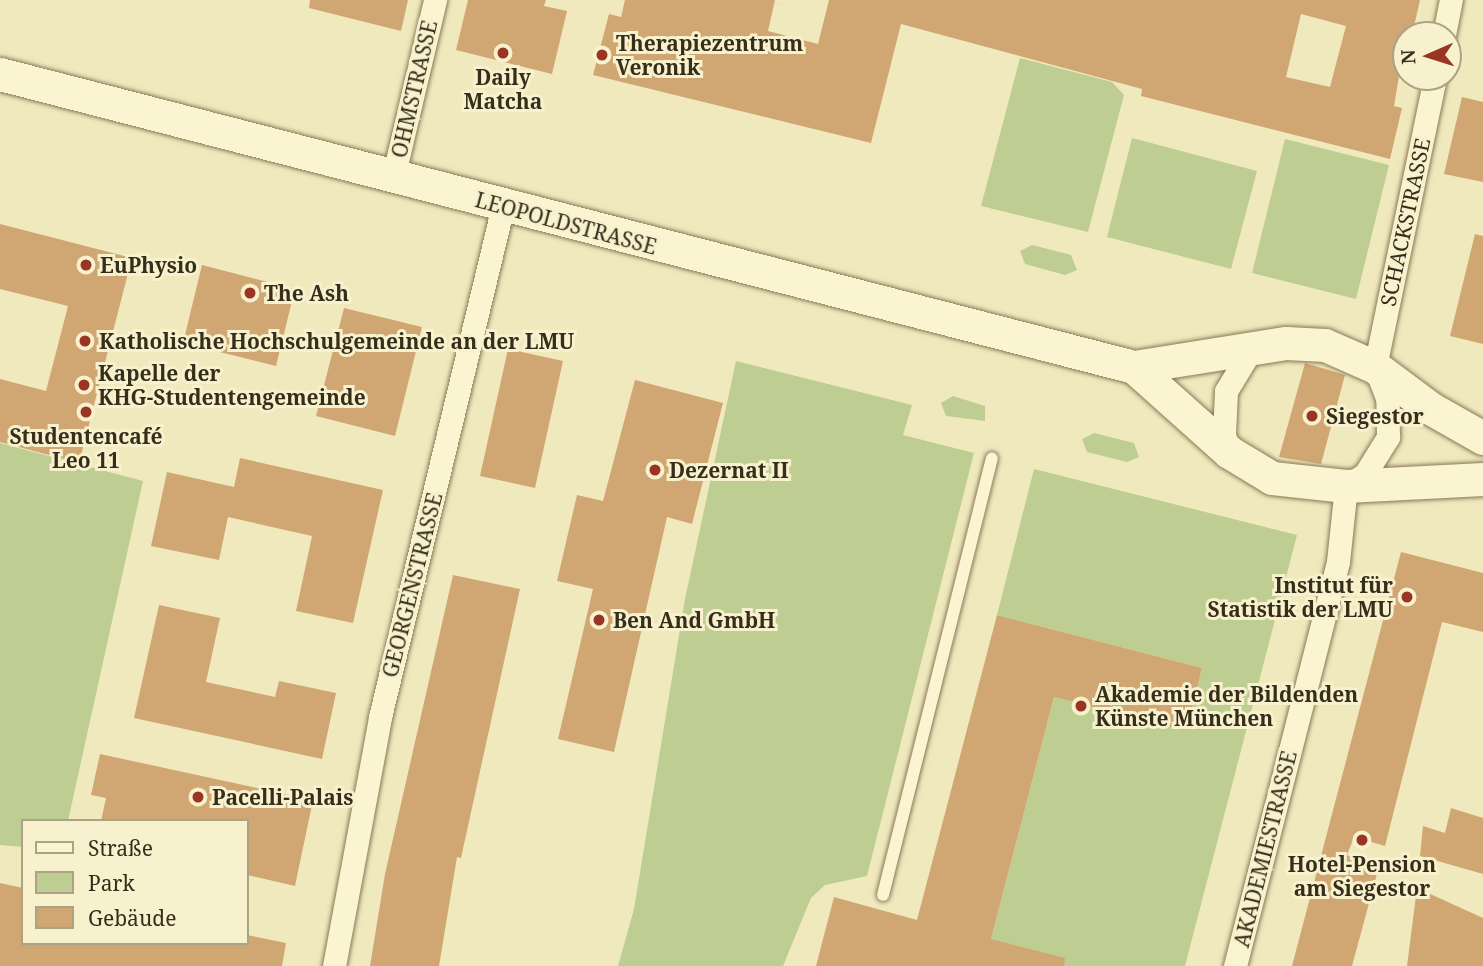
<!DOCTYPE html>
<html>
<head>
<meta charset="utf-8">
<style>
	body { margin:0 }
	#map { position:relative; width:1483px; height:966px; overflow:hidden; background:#f0e9be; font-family:"Noto Serif",serif }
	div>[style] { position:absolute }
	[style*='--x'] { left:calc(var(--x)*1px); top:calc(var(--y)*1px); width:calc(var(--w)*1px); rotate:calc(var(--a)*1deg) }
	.green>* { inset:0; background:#bece92 }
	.building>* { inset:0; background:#d0a772 }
	.roads { filter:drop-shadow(0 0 2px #897956) drop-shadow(0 0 2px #897956) }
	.service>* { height:12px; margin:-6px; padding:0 6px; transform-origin:6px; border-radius:6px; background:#faf4d1 }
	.minor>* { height:23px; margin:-11.5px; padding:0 11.5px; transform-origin:11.5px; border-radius:11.5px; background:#faf4d1 }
	.secondary>* { height:33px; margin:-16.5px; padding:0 16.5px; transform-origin:16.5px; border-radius:16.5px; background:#faf4d1 }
	.dots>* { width:19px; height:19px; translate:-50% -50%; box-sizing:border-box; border:4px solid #f7f1ce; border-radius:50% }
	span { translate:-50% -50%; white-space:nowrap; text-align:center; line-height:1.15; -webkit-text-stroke:6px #f7f1ce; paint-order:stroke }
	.poi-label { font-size:21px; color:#372d1b; font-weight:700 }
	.left { translate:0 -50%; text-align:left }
	.right { translate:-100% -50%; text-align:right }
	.street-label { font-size:21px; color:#372d1b }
	.legend { position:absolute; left:21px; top:819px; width:228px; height:126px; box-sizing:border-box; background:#f7f1ce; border:2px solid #aaa386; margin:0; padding:9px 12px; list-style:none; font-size:21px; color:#372d1b }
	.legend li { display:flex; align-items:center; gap:14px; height:35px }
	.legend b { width:35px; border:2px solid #aaa386 }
	.north { position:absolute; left:1392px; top:21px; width:70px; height:70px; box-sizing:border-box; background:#f7f1ce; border:2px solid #aaa386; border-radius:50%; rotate:267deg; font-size:19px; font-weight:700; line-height:28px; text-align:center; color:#372d1b }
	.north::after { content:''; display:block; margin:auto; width:24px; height:32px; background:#9b3523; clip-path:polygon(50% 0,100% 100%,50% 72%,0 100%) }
</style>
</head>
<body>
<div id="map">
	<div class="green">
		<div style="clip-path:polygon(1020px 58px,1112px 82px,1124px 95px,1088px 232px,981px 206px)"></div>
		<div style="clip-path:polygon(1132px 138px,1257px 171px,1231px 269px,1107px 237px)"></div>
		<div style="clip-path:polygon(1285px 139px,1389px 165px,1356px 299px,1252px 273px)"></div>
		<div style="clip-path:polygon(1032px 245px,1071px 255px,1077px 270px,1065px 275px,1025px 264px,1020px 251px)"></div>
		<div style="clip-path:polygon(736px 361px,912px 405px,903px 435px,974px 453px,867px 876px,825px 885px,811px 898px,783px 966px,618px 966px,634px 909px,685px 599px)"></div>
		<div style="clip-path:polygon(953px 396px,985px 406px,985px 421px,946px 416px,941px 403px)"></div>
		<div style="clip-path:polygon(1094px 433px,1134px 443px,1139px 457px,1127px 462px,1087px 452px,1082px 439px)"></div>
		<div style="clip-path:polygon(0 443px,143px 481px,68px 821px,23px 821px,23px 847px,0 845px)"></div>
		<div style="clip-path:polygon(1034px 469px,1297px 535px,1185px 966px,1031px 966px,991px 939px,1054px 697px,1186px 731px,1202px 668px,997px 615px)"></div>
	</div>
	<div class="building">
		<div style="clip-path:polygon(310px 0,408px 0,401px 31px,309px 8px)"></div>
		<div style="clip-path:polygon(468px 0,546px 0,544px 6px,567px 11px,552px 74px,456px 50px)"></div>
		<div style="clip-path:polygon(evenodd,625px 0,775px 0,768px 31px,818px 44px,829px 0,1420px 0,1412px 35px,1406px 35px,1394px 106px,1402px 108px,1390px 159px,1141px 96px,1142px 89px,901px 24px,871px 143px,593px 75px,609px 14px,621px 17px,625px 0,1301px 14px,1346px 26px,1330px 87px,1286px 77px,1301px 14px)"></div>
		<div style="clip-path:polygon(1462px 97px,1483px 102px,1483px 182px,1444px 174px)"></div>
		<div style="clip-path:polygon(0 224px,132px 258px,79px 463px,0 442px,0 379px,46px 391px,68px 306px,0 289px)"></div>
		<div style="clip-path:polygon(1475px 234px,1483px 236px,1483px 344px,1450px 336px)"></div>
		<div style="clip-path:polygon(202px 265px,295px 289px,276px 366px,183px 343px)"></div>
		<div style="clip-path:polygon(344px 308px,422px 327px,395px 436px,316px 416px)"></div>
		<div style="clip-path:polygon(508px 349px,563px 361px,535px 488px,480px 476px)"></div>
		<div style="clip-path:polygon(1305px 363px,1345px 375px,1321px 464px,1279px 457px)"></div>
		<div style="clip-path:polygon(635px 380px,723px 403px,692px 524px,667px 517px,614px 752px,558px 739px,593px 589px,557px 581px,577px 495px,603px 501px)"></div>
		<div style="clip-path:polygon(240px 458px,383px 490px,353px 623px,296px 611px,312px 536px,228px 517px,219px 560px,151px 546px,167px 472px,234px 487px)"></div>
		<div style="clip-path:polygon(1401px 552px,1483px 573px,1483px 632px,1442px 622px,1385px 846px,1354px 837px,1347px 855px,1378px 870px,1352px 966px,1292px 966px)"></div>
		<div style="clip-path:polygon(453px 575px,520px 589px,461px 858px,457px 857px,439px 966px,370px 966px,385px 874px)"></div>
		<div style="clip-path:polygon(159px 605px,220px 618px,206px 682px,275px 697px,279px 681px,336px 693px,322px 759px,134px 718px)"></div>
		<div style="clip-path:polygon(997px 615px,1202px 668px,1186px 731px,1054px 697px,991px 939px,1065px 958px,1064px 966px,816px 966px,834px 897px,917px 920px)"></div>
		<div style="clip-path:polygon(100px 754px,313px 800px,295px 886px,247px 875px,247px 821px,101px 821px,106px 798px,91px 795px)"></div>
		<div style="clip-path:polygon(1451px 808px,1483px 818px,1483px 874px,1420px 856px,1423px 826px,1445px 833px)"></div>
		<div style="clip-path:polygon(0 883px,23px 888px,23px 943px,247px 943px,247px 935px,286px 943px,282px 966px,0 966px)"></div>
		<div style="clip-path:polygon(1417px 888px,1483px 918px,1483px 966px,1407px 966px)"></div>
	</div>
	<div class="roads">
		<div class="service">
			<div style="--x:883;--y:895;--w:450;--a:-76"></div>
		</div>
		<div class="minor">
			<div style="--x:1444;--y:35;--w:36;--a:-79"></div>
			<div style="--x:393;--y:178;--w:183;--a:-76.7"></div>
			<div style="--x:1229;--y:452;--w:19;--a:-106"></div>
			<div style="--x:1224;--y:434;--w:43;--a:-87.3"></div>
			<div style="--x:1226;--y:391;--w:50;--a:-58.8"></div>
			<div style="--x:334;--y:966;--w:253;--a:-79.5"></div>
			<div style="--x:380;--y:717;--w:526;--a:-76.47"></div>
			<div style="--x:1235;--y:966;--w:417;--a:-75.7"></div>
			<div style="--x:1338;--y:562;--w:76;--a:-84"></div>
			<div style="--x:1346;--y:486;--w:22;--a:-32"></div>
			<div style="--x:1365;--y:474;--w:44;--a:-58.1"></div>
			<div style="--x:1388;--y:437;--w:39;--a:-91"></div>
			<div style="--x:1387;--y:398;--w:33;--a:-111"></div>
			<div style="--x:1375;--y:367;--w:296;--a:-78.3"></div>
		</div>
		<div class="secondary">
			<div style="--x:0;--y:74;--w:1171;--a:14.49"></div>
			<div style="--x:1134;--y:367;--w:154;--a:-9"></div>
			<div style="--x:1286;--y:343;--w:39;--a:3"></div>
			<div style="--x:1325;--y:345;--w:55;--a:23.7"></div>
			<div style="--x:1375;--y:367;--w:69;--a:36.7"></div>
			<div style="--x:1430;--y:408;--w:61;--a:29.5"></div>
			<div style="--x:1134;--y:367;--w:127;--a:41.8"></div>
			<div style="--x:1229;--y:452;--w:50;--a:31.2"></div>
			<div style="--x:1272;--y:478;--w:74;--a:6.2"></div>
			<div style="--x:1346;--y:486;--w:137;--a:-2.9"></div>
		</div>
	</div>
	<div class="dots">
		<div style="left:503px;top:53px;background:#9b3523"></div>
		<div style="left:602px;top:55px;background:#9b3523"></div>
		<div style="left:86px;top:265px;background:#9b3523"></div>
		<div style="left:250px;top:293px;background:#9b3523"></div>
		<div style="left:85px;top:341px;background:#9b3523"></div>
		<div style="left:84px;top:385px;background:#9b3523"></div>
		<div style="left:86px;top:412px;background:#9b3523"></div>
		<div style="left:1312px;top:416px;background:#9b3523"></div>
		<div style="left:655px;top:470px;background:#9b3523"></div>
		<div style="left:1407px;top:597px;background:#9b3523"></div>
		<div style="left:599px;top:620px;background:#9b3523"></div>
		<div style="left:1081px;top:706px;background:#9b3523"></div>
		<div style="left:198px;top:797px;background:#9b3523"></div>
		<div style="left:1362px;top:840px;background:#9b3523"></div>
	</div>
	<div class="poi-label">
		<span class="left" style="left:616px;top:55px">Therapiezentrum<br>Veronik</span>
		<span style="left:503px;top:89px">Daily<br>Matcha</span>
		<span class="left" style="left:100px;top:265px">EuPhysio</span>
		<span class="left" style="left:264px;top:293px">The Ash</span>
		<span class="left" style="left:99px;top:341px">Katholische Hochschulgemeinde an der LMU</span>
		<span class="left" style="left:98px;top:385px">Kapelle der<br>KHG-Studentengemeinde</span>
		<span class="left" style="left:1326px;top:416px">Siegestor</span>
		<span style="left:86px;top:448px">Studentencafé<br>Leo 11</span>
		<span class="left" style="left:669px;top:470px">Dezernat II</span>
		<span class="right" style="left:1393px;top:597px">Institut für<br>Statistik der LMU</span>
		<span class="left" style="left:613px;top:620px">Ben And GmbH</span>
		<span class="left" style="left:1095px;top:706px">Akademie der Bildenden<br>Künste München</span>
		<span class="left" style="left:212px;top:797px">Pacelli-Palais</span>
		<span style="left:1362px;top:876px">Hotel-Pension<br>am Siegestor</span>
	</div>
	<div class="street-label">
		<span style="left:414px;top:89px;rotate:-77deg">OHMSTRASSE</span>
		<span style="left:1405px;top:222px;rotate:-78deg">SCHACKSTRASSE</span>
		<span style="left:566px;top:223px;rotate:15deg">LEOPOLDSTRASSE</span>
		<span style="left:412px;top:585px;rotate:-76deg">GEORGENSTRASSE</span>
		<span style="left:1265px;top:849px;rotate:-76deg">AKADEMIESTRASSE</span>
	</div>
	<ul class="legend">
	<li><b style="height:9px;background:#faf4d1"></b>Straße</li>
	<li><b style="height:19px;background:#bece92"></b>Park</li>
	<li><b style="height:19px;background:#d0a772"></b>Gebäude</li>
	</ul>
	<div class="north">N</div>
</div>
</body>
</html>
